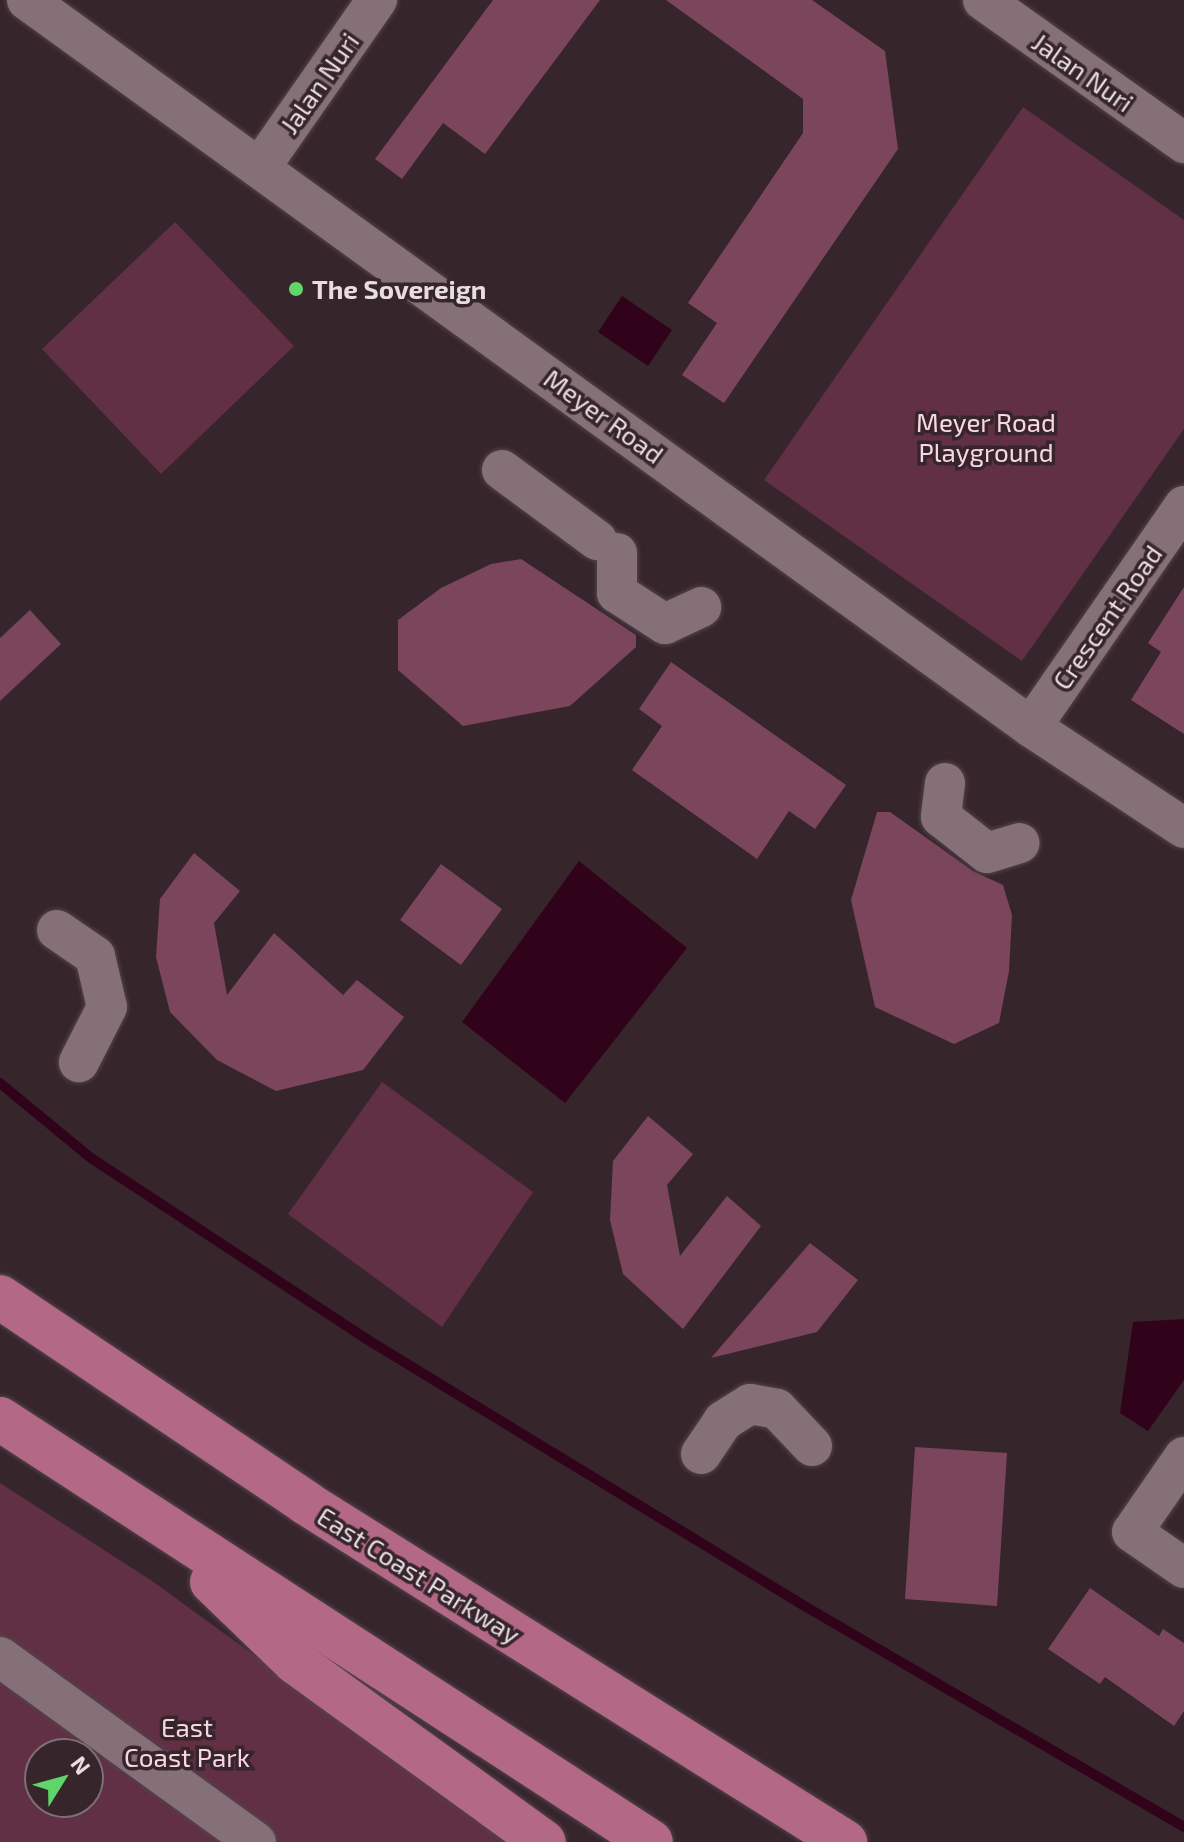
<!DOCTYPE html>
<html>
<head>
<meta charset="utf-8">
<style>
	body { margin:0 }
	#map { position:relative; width:1184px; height:1842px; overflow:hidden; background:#36252b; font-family:"Exo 2",sans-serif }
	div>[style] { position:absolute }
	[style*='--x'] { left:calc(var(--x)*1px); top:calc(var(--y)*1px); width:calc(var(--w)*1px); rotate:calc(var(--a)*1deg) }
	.green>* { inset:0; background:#623045 }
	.water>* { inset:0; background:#31031a }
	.stream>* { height:10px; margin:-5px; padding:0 5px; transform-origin:5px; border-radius:5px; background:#31031a }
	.building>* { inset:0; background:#7b465b }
	.roads { filter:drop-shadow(0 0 2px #524349) drop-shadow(0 0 2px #524349) }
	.minor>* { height:40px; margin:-20px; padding:0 20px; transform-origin:20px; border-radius:20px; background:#857077 }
	.highway>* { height:44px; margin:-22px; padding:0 22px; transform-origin:22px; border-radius:22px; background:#b36886 }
	.dots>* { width:22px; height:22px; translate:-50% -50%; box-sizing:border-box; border:4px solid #36252b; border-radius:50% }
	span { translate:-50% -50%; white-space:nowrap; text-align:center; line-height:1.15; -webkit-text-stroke:7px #36252b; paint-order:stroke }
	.street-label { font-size:26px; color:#e8dde1 }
	.poi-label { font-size:26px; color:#e8dde1; font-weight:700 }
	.left { translate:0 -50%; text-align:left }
	.park-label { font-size:26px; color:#fad6e2 }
	.north { position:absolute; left:24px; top:1738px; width:80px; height:80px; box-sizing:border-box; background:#36252b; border:2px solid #7d6f74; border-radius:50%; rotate:53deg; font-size:22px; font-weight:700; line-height:32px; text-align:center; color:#e8dde1 }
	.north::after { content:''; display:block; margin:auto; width:28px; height:36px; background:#60d56a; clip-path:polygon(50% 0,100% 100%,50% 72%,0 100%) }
</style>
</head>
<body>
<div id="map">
	<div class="green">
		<div style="clip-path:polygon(1023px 107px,1184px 220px,1184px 429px,1022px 661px,764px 480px)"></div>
		<div style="clip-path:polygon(175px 222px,294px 346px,161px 474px,42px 349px)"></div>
		<div style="clip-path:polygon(382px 1082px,533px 1192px,442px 1327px,288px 1214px)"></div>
		<div style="clip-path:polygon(evenodd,0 1483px,152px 1581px,512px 1842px,0 1842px,0 1483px,40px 1754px,88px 1754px,88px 1802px,40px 1802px,40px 1754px)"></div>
	</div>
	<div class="water">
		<div style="clip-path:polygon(622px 296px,672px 330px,648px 366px,598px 332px)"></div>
		<div style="clip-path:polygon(579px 861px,687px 948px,565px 1103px,462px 1022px)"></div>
		<div style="clip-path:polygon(1184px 1319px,1184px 1380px,1148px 1431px,1120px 1413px,1133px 1322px)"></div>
	</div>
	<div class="stream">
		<div style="--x:0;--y:1083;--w:118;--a:39.5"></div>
		<div style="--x:91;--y:1158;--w:331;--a:33.3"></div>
		<div style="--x:368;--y:1340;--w:515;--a:31.35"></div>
		<div style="--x:808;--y:1608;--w:435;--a:30.2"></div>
	</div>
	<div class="building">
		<div style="clip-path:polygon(493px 0,600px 0,485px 154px,443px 123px,402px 179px,375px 159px)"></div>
		<div style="clip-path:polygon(666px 0,812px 0,885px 51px,898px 149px,724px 403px,682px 375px,717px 323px,688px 303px,803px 133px,803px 99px)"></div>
		<div style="clip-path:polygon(521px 559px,636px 635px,636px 647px,570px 706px,463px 726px,398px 670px,398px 620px,441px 588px,491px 564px)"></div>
		<div style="clip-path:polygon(1184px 587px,1184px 734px,1131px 700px,1161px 652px,1148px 643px)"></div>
		<div style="clip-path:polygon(30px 610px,61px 644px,0 701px,0 638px)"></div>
		<div style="clip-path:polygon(671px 662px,846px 785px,815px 829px,789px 811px,757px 859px,632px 770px,662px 726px,639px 709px)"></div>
		<div style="clip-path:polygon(877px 812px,890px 812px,973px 871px,1003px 885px,1012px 915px,1009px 971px,999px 1023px,954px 1044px,875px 1007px,851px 900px)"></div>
		<div style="clip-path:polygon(194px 853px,240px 891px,214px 923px,227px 995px,274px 933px,343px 995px,357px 980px,404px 1017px,363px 1070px,276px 1091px,217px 1060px,170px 1012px,156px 957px,160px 899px)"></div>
		<div style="clip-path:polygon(441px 864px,502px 909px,461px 965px,400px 920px)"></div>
		<div style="clip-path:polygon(648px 1116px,693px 1154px,667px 1185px,680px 1256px,727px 1196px,761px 1226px,683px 1329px,623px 1274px,610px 1220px,613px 1161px)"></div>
		<div style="clip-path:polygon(810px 1243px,858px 1280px,817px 1332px,711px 1358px)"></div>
		<div style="clip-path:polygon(915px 1447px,1007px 1453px,997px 1606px,905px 1599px)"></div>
		<div style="clip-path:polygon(1090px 1588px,1159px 1636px,1163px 1629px,1184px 1643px,1184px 1711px,1174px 1726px,1105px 1677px,1100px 1684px,1048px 1649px)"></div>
	</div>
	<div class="roads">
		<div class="minor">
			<div style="--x:27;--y:0;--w:1240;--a:35.91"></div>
			<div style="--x:1031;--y:727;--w:183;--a:33.4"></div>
			<div style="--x:983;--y:0;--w:247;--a:35.4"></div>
			<div style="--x:261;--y:166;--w:203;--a:-55.1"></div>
			<div style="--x:502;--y:470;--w:118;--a:36.4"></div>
			<div style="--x:617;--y:553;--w:40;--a:90"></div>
			<div style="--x:617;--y:593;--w:57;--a:32.9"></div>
			<div style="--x:665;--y:624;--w:40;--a:-25"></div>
			<div style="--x:1031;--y:727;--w:269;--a:-55.3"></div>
			<div style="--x:945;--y:783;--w:34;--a:97"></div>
			<div style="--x:941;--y:817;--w:58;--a:38"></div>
			<div style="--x:987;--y:853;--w:34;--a:-17"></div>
			<div style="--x:57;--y:930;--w:46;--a:34.4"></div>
			<div style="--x:95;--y:956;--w:52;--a:76.8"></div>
			<div style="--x:107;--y:1007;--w:62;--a:117"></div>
			<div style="--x:701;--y:1454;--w:40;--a:-56"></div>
			<div style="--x:723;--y:1421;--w:32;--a:-32"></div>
			<div style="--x:750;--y:1404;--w:27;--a:10"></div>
			<div style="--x:777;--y:1409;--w:51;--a:46.6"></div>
			<div style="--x:1184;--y:1457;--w:91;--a:124.7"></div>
			<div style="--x:1132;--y:1532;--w:63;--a:34.7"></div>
			<div style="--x:0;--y:1657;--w:316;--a:35.9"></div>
		</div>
		<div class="highway">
			<div style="--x:0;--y:1297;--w:369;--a:33.9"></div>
			<div style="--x:306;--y:1503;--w:637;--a:32.17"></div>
			<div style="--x:0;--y:1419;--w:776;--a:33.01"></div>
			<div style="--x:212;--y:1582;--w:115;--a:43.9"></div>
			<div style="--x:295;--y:1662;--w:307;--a:35.9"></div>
		</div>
	</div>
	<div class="dots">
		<div style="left:296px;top:289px;background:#60d56a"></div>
	</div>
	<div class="street-label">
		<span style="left:1083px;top:72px;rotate:35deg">Jalan Nuri</span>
		<span style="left:319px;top:83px;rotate:-55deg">Jalan Nuri</span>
		<span style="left:604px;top:416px;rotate:36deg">Meyer Road</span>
		<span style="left:1107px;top:617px;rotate:-55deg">Crescent Road</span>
		<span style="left:419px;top:1575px;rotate:32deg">East Coast Parkway</span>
	</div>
	<div class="poi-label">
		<span class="left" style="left:312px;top:289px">The Sovereign</span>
	</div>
	<div class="park-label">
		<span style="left:986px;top:437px">Meyer Road<br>Playground</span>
		<span style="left:187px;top:1742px">East<br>Coast Park</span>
	</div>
	<div class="north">N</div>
</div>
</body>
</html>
